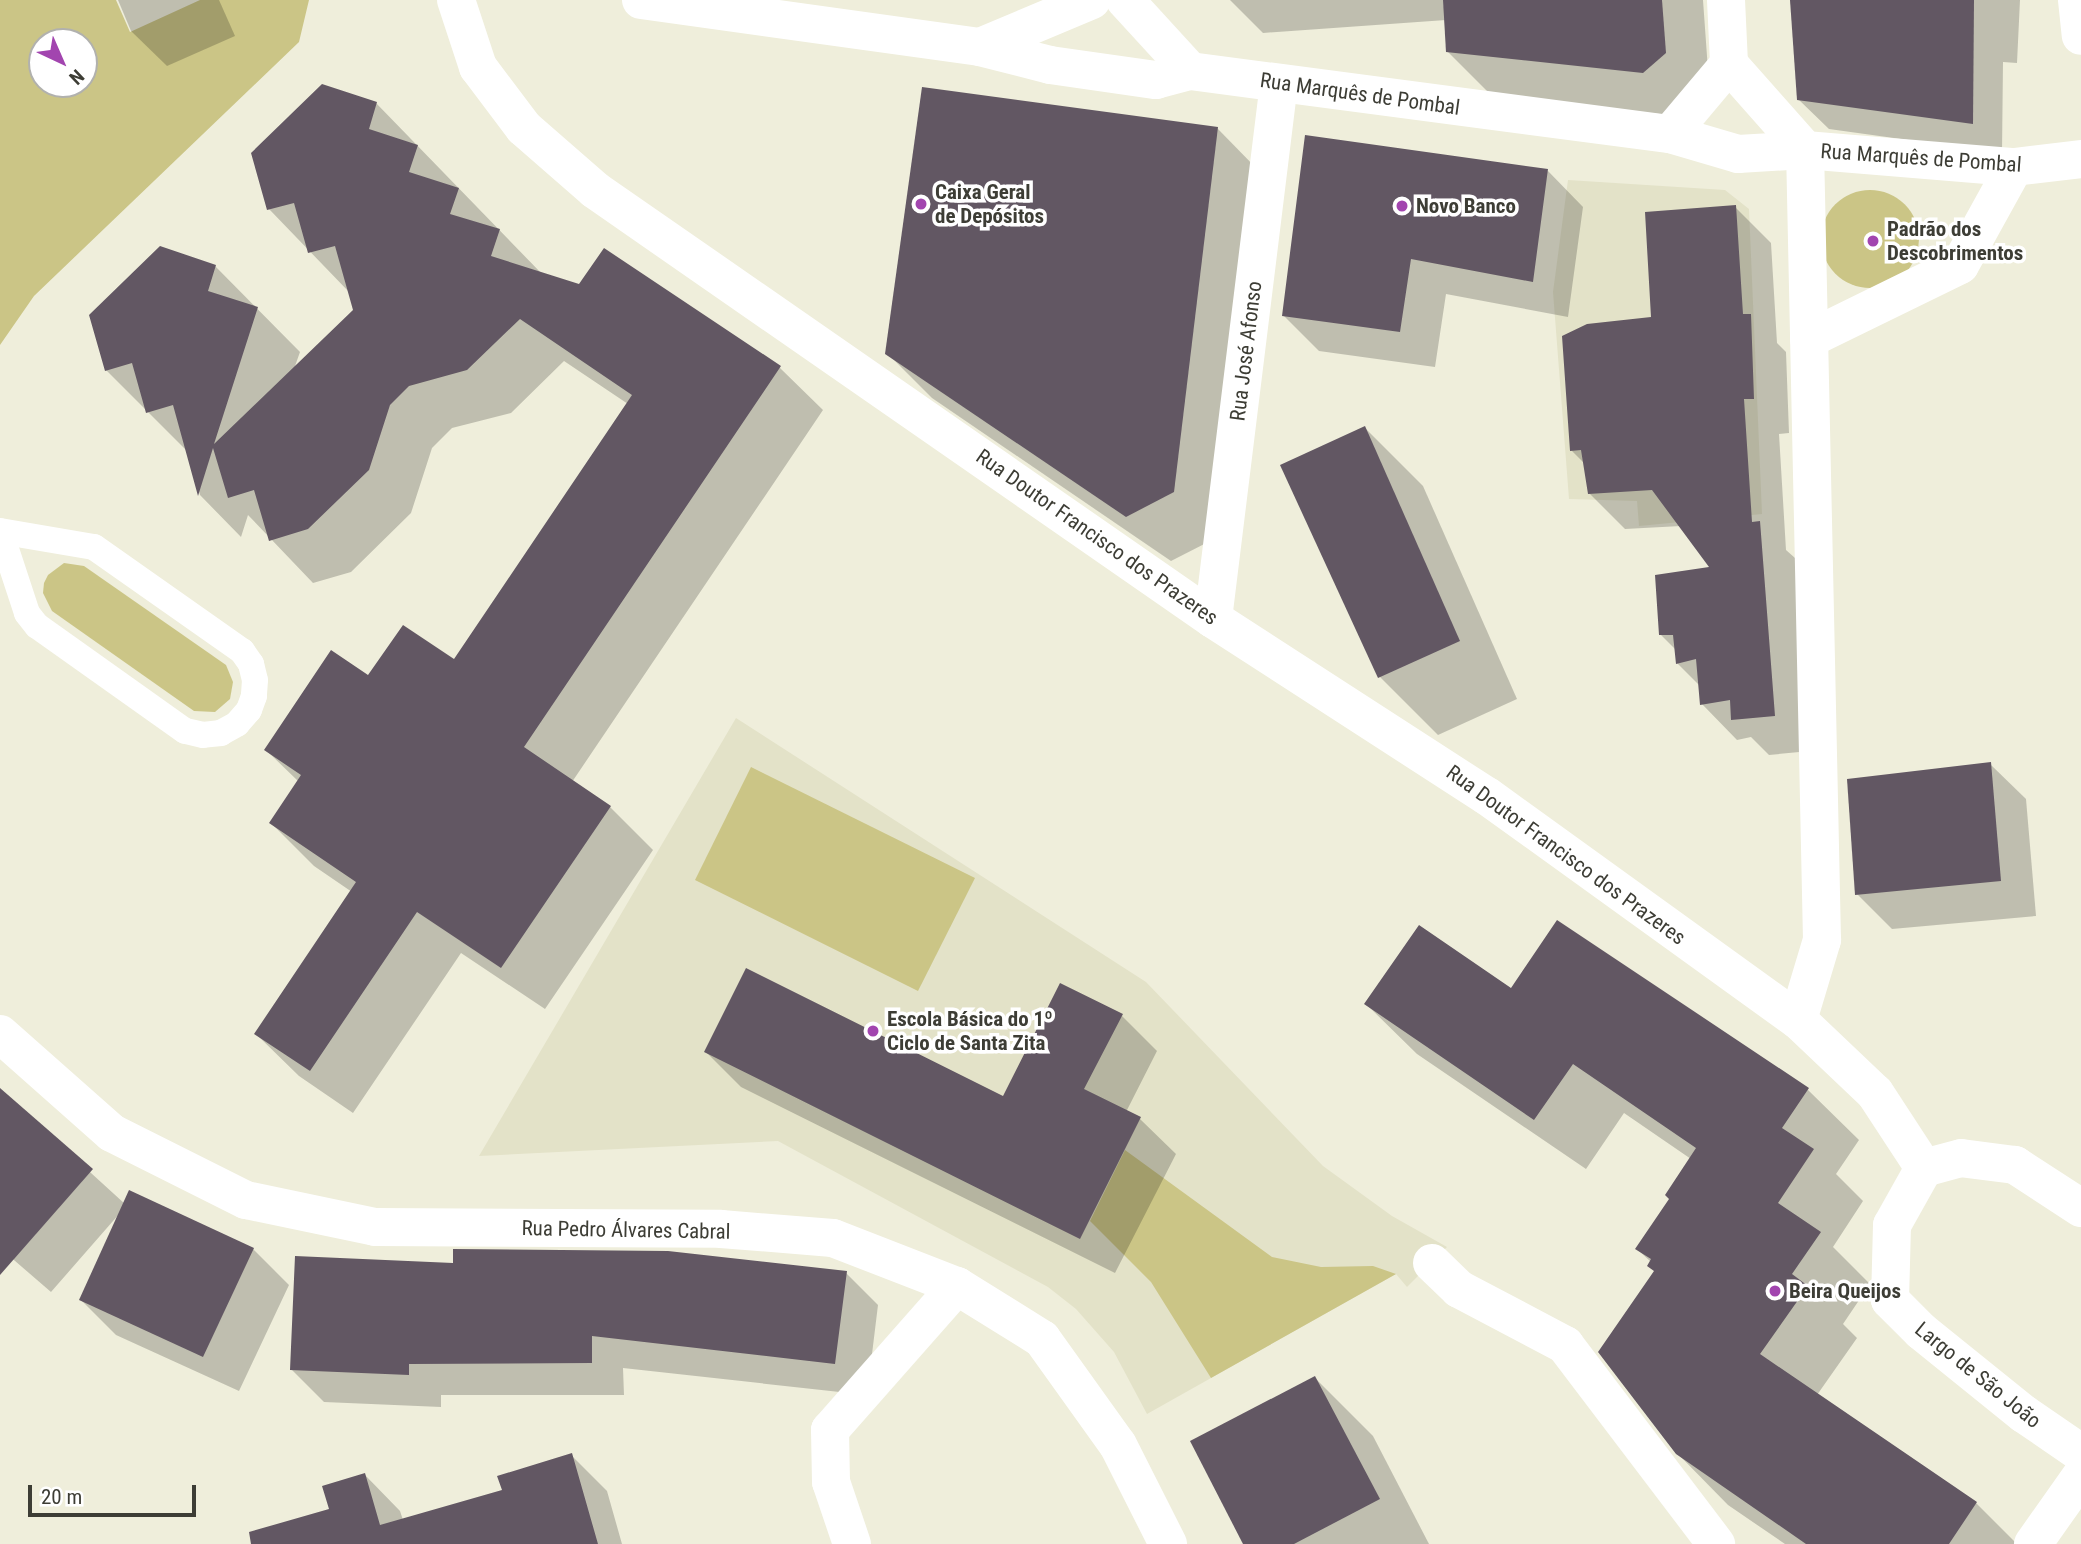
<!DOCTYPE html>
<html>
<head>
<meta charset="utf-8">
<style>
	body { margin:0 }
	#map { position:relative; width:2081px; height:1544px; overflow:hidden; background:#efeedb; font-family:"Roboto Condensed",sans-serif }
	div>[style] { position:absolute }
	[style*='--x'] { left:calc(var(--x)*1px); top:calc(var(--y)*1px); width:calc(var(--w)*1px); rotate:calc(var(--a)*1deg) }
	.built>* { inset:0; background:#e3e2c8 }
	.green>* { inset:0; background:#cbc586 }
	.round { border-radius:50% }
	.shadow>* { inset:0; background:#0003 }
	.building>* { inset:0; background:#625763 }
	.lane>* { height:26px; margin:-13px; padding:0 13px; transform-origin:13px; border-radius:13px; background:#fff }
	.street>* { height:38px; margin:-19px; padding:0 19px; transform-origin:19px; border-radius:19px; background:#fff }
	.dots>* { width:19px; height:19px; translate:-50% -50%; box-sizing:border-box; border:4px solid #fff; border-radius:50% }
	span { translate:-50% -50%; white-space:nowrap; text-align:center; line-height:1.15; -webkit-text-stroke:7px #fff; paint-order:stroke }
	.street-label { font-size:21px; color:#3d3d35 }
	.poi-label { font-size:21px; color:#3d3d35; font-weight:700 }
	.left { translate:0 -50%; text-align:left }
	.north { position:absolute; left:28px; top:28px; width:70px; height:70px; box-sizing:border-box; background:#fff; border:2px solid #b1b1ae; border-radius:50%; rotate:136deg; font-size:19px; font-weight:700; line-height:28px; text-align:center; color:#3d3d35 }
	.north::after { content:''; display:block; margin:auto; width:24px; height:32px; background:#a245af; clip-path:polygon(50% 0,100% 100%,50% 72%,0 100%) }
	.scale { position:absolute; left:28px; top:1485px; width:168px; height:32px; box-sizing:border-box; border:4px solid #3d3d35; border-top:0; padding-left:9px; font-size:21px; line-height:24px; white-space:nowrap; color:#3d3d35; -webkit-text-stroke:5px #fff; paint-order:stroke }
</style>
</head>
<body>
<div id="map">
	<div class="built">
		<div style="clip-path:polygon(1568px 180px,1725px 190px,1749px 209px,1762px 514px,1639px 526px,1637px 501px,1569px 499px,1553px 292px)"></div>
		<div style="clip-path:polygon(736px 718px,1146px 982px,1323px 1166px,1392px 1216px,1447px 1247px,1407px 1287px,1396px 1274px,1147px 1414px,1114px 1352px,1076px 1309px,1048px 1287px,778px 1141px,479px 1156px)"></div>
	</div>
	<div class="green">
		<div style="clip-path:polygon(evenodd,0 0,116px 0,130px 32px,200px 0,309px 0,299px 42px,34px 296px,0 345px,0 0,42px 42px,84px 42px,84px 84px,42px 84px,42px 42px)"></div>
		<div class="round" style="left:1821px;top:190px;width:98px;height:98px"></div>
		<div style="clip-path:polygon(64px 563px,84px 566px,226px 665px,233px 682px,230px 699px,215px 712px,194px 711px,52px 611px,43px 593px,44px 583px,48px 575px)"></div>
		<div style="clip-path:polygon(751px 767px,975px 878px,918px 991px,695px 880px)"></div>
		<div style="clip-path:polygon(1125px 1150px,1272px 1257px,1321px 1267px,1373px 1266px,1396px 1274px,1211px 1378px,1151px 1282px,1090px 1221px)"></div>
	</div>
	<div class="shadow">
		<div style="clip-path:polygon(118px 0,219px 0,235px 36px,167px 66px,131px 31px)"></div>
		<div style="clip-path:polygon(1230px 0,1703px 0,1710px 98px,1689px 117px,1493px 97px,1448px 52px,1446px 20px,1263px 33px)"></div>
		<div style="clip-path:polygon(1793px 0,2020px 0,2017px 63px,2003px 62px,2002px 153px,1829px 129px,1798px 99px)"></div>
		<div style="clip-path:polygon(376px 103px,542px 274px,780px 368px,823px 410px,572px 782px,610px 807px,653px 850px,545px 1009px,461px 953px,353px 1113px,299px 1076px,256px 1034px,352px 892px,314px 866px,271px 823px,299px 782px,266px 750px,369px 678px,454px 661px,628px 404px,564px 361px,511px 413px,452px 428px,432px 448px,411px 513px,351px 572px,313px 583px,248px 515px,241px 537px,200px 495px,188px 452px,106px 370px,215px 266px,300px 352px,294px 369px,355px 311px,350px 293px,269px 209px)"></div>
		<div style="clip-path:polygon(1217px 128px,1261px 173px,1218px 537px,1171px 561px,932px 398px,887px 353px)"></div>
		<div style="clip-path:polygon(1548px 171px,1583px 207px,1568px 317px,1446px 294px,1435px 367px,1319px 351px,1284px 316px)"></div>
		<div style="clip-path:polygon(1735px 207px,1771px 243px,1777px 343px,1786px 352px,1789px 433px,1779px 434px,1786px 550px,1795px 558px,1810px 751px,1769px 755px,1751px 737px,1737px 740px,1702px 704px,1700px 686px,1677px 663px,1676px 650px,1660px 634px,1712px 568px,1681px 526px,1625px 529px,1589px 493px,1585px 464px,1572px 451px,1653px 319px)"></div>
		<div style="clip-path:polygon(1365px 428px,1423px 486px,1517px 699px,1438px 735px,1380px 677px)"></div>
		<div style="clip-path:polygon(1990px 764px,2026px 799px,2036px 916px,1892px 929px,1857px 894px)"></div>
		<div style="clip-path:polygon(1557px 923px,1808px 1090px,1859px 1140px,1836px 1174px,1863px 1201px,1833px 1247px,1870px 1284px,1843px 1324px,1857px 1338px,1817px 1395px,1976px 1503px,2017px 1544px,1785px 1544px,1728px 1505px,1677px 1453px,1655px 1272px,1651px 1262px,1637px 1249px,1671px 1199px,1691px 1159px,1624px 1113px,1586px 1169px,1417px 1054px,1366px 1004px,1511px 990px)"></div>
		<div style="clip-path:polygon(1122px 1016px,1157px 1051px,1126px 1112px,1140px 1119px,1176px 1154px,1115px 1273px,741px 1087px,706px 1052px,1004px 1098px)"></div>
		<div style="clip-path:polygon(0 1090px,125px 1204px,253px 1249px,289px 1285px,239px 1391px,116px 1335px,81px 1300px,120px 1213px,51px 1292px,0 1248px)"></div>
		<div style="clip-path:polygon(455px 1265px,846px 1273px,878px 1305px,867px 1395px,623px 1368px,624px 1395px,441px 1395px,441px 1407px,324px 1402px,292px 1370px)"></div>
		<div style="clip-path:polygon(1315px 1378px,1373px 1436px,1429px 1544px,1245px 1544px)"></div>
		<div style="clip-path:polygon(571px 1455px,607px 1491px,622px 1544px,263px 1544px,331px 1510px,365px 1475px,400px 1511px,403px 1520px,504px 1491px)"></div>
	</div>
	<div class="building">
		<div style="clip-path:polygon(1443px 0,1662px 0,1666px 53px,1643px 73px,1446px 52px)"></div>
		<div style="clip-path:polygon(1790px 0,1974px 0,1973px 124px,1797px 100px)"></div>
		<div style="clip-path:polygon(322px 84px,377px 102px,369px 129px,418px 145px,409px 172px,459px 188px,450px 214px,500px 229px,491px 256px,579px 284px,604px 248px,781px 366px,524px 747px,611px 806px,501px 968px,417px 912px,310px 1071px,254px 1034px,356px 882px,269px 823px,301px 775px,264px 750px,331px 650px,368px 675px,403px 625px,454px 659px,632px 395px,520px 319px,467px 370px,409px 386px,390px 405px,369px 470px,308px 529px,269px 541px,254px 490px,228px 498px,213px 448px,198px 496px,173px 405px,146px 413px,132px 363px,105px 371px,89px 315px,160px 246px,216px 265px,208px 291px,258px 307px,214px 444px,353px 310px,335px 246px,308px 253px,294px 203px,267px 210px,251px 153px)"></div>
		<div style="clip-path:polygon(922px 87px,1218px 127px,1174px 492px,1126px 517px,885px 354px)"></div>
		<div style="clip-path:polygon(1305px 135px,1548px 169px,1533px 282px,1411px 259px,1400px 332px,1282px 316px)"></div>
		<div style="clip-path:polygon(1736px 205px,1743px 314px,1751px 314px,1754px 399px,1744px 399px,1752px 522px,1760px 521px,1775px 716px,1731px 720px,1730px 700px,1700px 705px,1696px 659px,1676px 664px,1673px 635px,1659px 635px,1655px 575px,1709px 567px,1652px 490px,1588px 494px,1581px 450px,1570px 451px,1562px 336px,1587px 324px,1651px 317px,1645px 212px)"></div>
		<div style="clip-path:polygon(1365px 426px,1460px 641px,1378px 678px,1280px 465px)"></div>
		<div style="clip-path:polygon(1991px 762px,2001px 881px,1855px 895px,1847px 779px)"></div>
		<div style="clip-path:polygon(1557px 920px,1809px 1088px,1782px 1128px,1814px 1149px,1778px 1203px,1821px 1232px,1792px 1274px,1808px 1286px,1760px 1354px,1977px 1502px,1949px 1544px,1806px 1544px,1676px 1454px,1598px 1352px,1654px 1271px,1647px 1266px,1651px 1259px,1635px 1249px,1669px 1199px,1665px 1195px,1696px 1148px,1573px 1064px,1534px 1120px,1364px 1004px,1419px 925px,1511px 988px)"></div>
		<div style="clip-path:polygon(746px 968px,1003px 1096px,1060px 983px,1123px 1014px,1084px 1089px,1141px 1117px,1080px 1239px,704px 1052px)"></div>
		<div style="clip-path:polygon(0 1088px,93px 1169px,0 1275px)"></div>
		<div style="clip-path:polygon(129px 1190px,254px 1248px,203px 1357px,79px 1300px)"></div>
		<div style="clip-path:polygon(453px 1249px,668px 1251px,847px 1271px,835px 1364px,592px 1336px,592px 1363px,409px 1364px,409px 1375px,290px 1370px,295px 1256px,453px 1263px)"></div>
		<div style="clip-path:polygon(1315px 1376px,1380px 1499px,1294px 1544px,1243px 1544px,1190px 1441px)"></div>
		<div style="clip-path:polygon(572px 1453px,598px 1544px,251px 1544px,249px 1532px,329px 1509px,322px 1486px,365px 1473px,380px 1525px,502px 1490px,497px 1476px)"></div>
	</div>
	<div class="lane">
		<div style="--x:0;--y:531;--w:95;--a:9.7"></div>
		<div style="--x:94;--y:547;--w:181;--a:35.1"></div>
		<div style="--x:242;--y:651;--w:16;--a:55"></div>
		<div style="--x:251;--y:664;--w:16;--a:76"></div>
		<div style="--x:255;--y:680;--w:16;--a:94"></div>
		<div style="--x:254;--y:696;--w:15;--a:110"></div>
		<div style="--x:249;--y:710;--w:18;--a:131"></div>
		<div style="--x:237;--y:724;--w:18;--a:151"></div>
		<div style="--x:221;--y:733;--w:18;--a:174"></div>
		<div style="--x:203;--y:735;--w:18;--a:-167"></div>
		<div style="--x:185;--y:731;--w:181;--a:-144.6"></div>
		<div style="--x:37;--y:626;--w:16;--a:-128"></div>
		<div style="--x:27;--y:613;--w:86;--a:-108.2"></div>
	</div>
	<div class="street">
		<div style="--x:456;--y:0;--w:71;--a:71.8"></div>
		<div style="--x:478;--y:67;--w:76;--a:53"></div>
		<div style="--x:524;--y:128;--w:94;--a:41.1"></div>
		<div style="--x:595;--y:190;--w:752;--a:34.77"></div>
		<div style="--x:1213;--y:619;--w:326;--a:32.9"></div>
		<div style="--x:1487;--y:796;--w:383;--a:35.8"></div>
		<div style="--x:1798;--y:1020;--w:106;--a:43.5"></div>
		<div style="--x:1875;--y:1093;--w:90;--a:56.8"></div>
		<div style="--x:641;--y:0;--w:342;--a:7.9"></div>
		<div style="--x:980;--y:47;--w:72;--a:14.4"></div>
		<div style="--x:1050;--y:65;--w:107;--a:8.1"></div>
		<div style="--x:1156;--y:80;--w:35;--a:-15"></div>
		<div style="--x:1190;--y:71;--w:484;--a:7.5"></div>
		<div style="--x:1670;--y:134;--w:71;--a:16.4"></div>
		<div style="--x:1738;--y:154;--w:67;--a:-3.4"></div>
		<div style="--x:1805;--y:150;--w:210;--a:4.7"></div>
		<div style="--x:2014;--y:167;--w:67;--a:-6.8"></div>
		<div style="--x:1125;--y:0;--w:96;--a:47.5"></div>
		<div style="--x:1726;--y:0;--w:64;--a:87.3"></div>
		<div style="--x:1729;--y:64;--w:115;--a:48.5"></div>
		<div style="--x:2077;--y:0;--w:36;--a:84"></div>
		<div style="--x:980;--y:47;--w:121;--a:-22.8"></div>
		<div style="--x:1670;--y:134;--w:92;--a:-49.9"></div>
		<div style="--x:1809;--y:339;--w:168;--a:-26.1"></div>
		<div style="--x:1960;--y:265;--w:112;--a:-61.1"></div>
		<div style="--x:1213;--y:619;--w:540;--a:-82.98"></div>
		<div style="--x:1798;--y:1020;--w:84;--a:-73.3"></div>
		<div style="--x:1822;--y:940;--w:790;--a:-91.23"></div>
		<div style="--x:0;--y:1034;--w:149;--a:41.5"></div>
		<div style="--x:112;--y:1133;--w:150;--a:26.6"></div>
		<div style="--x:246;--y:1200;--w:132;--a:11.8"></div>
		<div style="--x:375;--y:1227;--w:346;--a:0.3"></div>
		<div style="--x:721;--y:1229;--w:112;--a:4.6"></div>
		<div style="--x:833;--y:1238;--w:133;--a:21.2"></div>
		<div style="--x:957;--y:1286;--w:100;--a:31.9"></div>
		<div style="--x:1042;--y:1339;--w:130;--a:54.4"></div>
		<div style="--x:1118;--y:1445;--w:111;--a:63.2"></div>
		<div style="--x:2081;--y:1208;--w:79;--a:-146.9"></div>
		<div style="--x:2015;--y:1165;--w:54;--a:-172.6"></div>
		<div style="--x:1961;--y:1158;--w:38;--a:165"></div>
		<div style="--x:1924;--y:1168;--w:65;--a:119.3"></div>
		<div style="--x:1892;--y:1225;--w:75;--a:91.5"></div>
		<div style="--x:1890;--y:1300;--w:44;--a:45"></div>
		<div style="--x:1921;--y:1331;--w:132;--a:38.9"></div>
		<div style="--x:2024;--y:1414;--w:69;--a:34.4"></div>
		<div style="--x:1432;--y:1263;--w:37;--a:44"></div>
		<div style="--x:1459;--y:1289;--w:120;--a:27.8"></div>
		<div style="--x:1565;--y:1345;--w:250;--a:52.8"></div>
		<div style="--x:852;--y:1544;--w:65;--a:-108.7"></div>
		<div style="--x:831;--y:1482;--w:52;--a:-91.1"></div>
		<div style="--x:830;--y:1430;--w:192;--a:-48.6"></div>
		<div style="--x:2033;--y:1544;--w:83;--a:-54.8"></div>
	</div>
	<div class="dots">
		<div style="left:921px;top:204px;background:#a245af"></div>
		<div style="left:1402px;top:206px;background:#a245af"></div>
		<div style="left:1873px;top:241px;background:#a245af"></div>
		<div style="left:873px;top:1031px;background:#a245af"></div>
		<div style="left:1775px;top:1291px;background:#a245af"></div>
	</div>
	<div class="street-label">
		<span style="left:1360px;top:94px;rotate:8deg">Rua Marquês de Pombal</span>
		<span style="left:1921px;top:158px;rotate:4deg">Rua Marquês de Pombal</span>
		<span style="left:1246px;top:351px;rotate:-83deg">Rua José Afonso</span>
		<span style="left:1097px;top:537px;rotate:35deg">Rua Doutor Francisco dos Prazeres</span>
		<span style="left:1566px;top:855px;rotate:36deg">Rua Doutor Francisco dos Prazeres</span>
		<span style="left:626px;top:1230px;rotate:1deg">Rua Pedro Álvares Cabral</span>
		<span style="left:1978px;top:1375px;rotate:39deg">Largo de São João</span>
	</div>
	<div class="poi-label">
		<span class="left" style="left:935px;top:204px">Caixa Geral<br>de Depósitos</span>
		<span class="left" style="left:1416px;top:206px">Novo Banco</span>
		<span class="left" style="left:1887px;top:241px">Padrão dos<br>Descobrimentos</span>
		<span class="left" style="left:887px;top:1031px">Escola Básica do 1º<br>Ciclo de Santa Zita</span>
		<span class="left" style="left:1789px;top:1291px">Beira Queijos</span>
	</div>
	<div class="north">N</div>
	<div class="scale">20 m</div>
</div>
</body>
</html>
